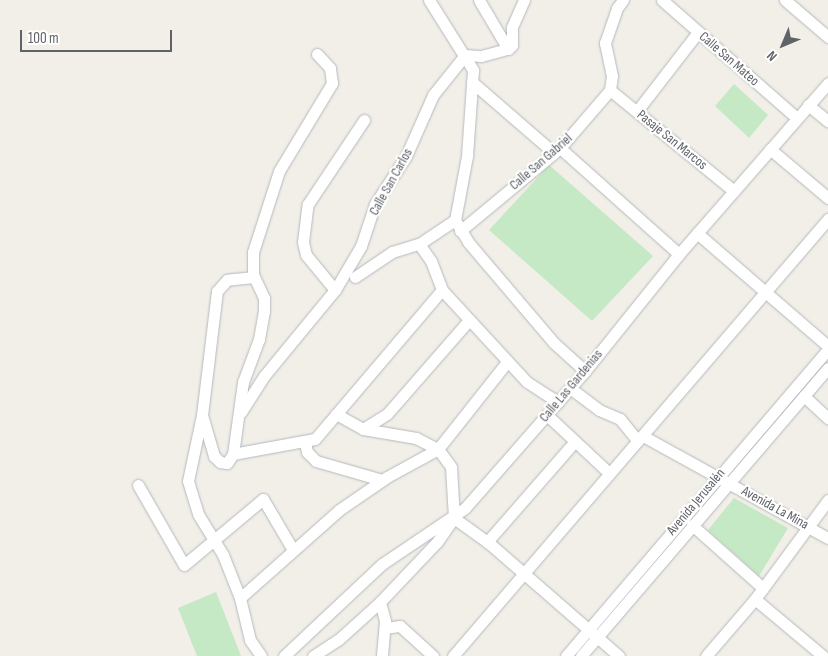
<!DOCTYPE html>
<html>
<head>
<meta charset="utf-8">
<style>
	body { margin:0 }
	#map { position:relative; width:828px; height:656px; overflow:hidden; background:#f1efe8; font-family:"Sofia Sans Condensed",sans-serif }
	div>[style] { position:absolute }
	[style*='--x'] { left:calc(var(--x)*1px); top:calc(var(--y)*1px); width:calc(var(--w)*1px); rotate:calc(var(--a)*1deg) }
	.green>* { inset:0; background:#c5e8c5 }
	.roads { filter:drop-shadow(0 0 1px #b5b8bc) drop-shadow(0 0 1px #b5b8bc) }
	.minor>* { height:11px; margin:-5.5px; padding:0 5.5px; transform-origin:5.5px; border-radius:5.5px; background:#fff }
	span { translate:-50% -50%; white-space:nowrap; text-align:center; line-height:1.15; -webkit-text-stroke:4.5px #fff; paint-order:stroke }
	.street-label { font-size:14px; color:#5f6368 }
	.north { position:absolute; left:758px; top:20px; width:50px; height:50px; -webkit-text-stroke:4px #fff; paint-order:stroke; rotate:225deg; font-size:14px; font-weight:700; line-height:20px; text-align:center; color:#5f6368 }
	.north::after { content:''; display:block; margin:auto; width:18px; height:22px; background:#5f6368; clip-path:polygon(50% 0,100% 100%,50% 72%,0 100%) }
	.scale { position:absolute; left:20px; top:30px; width:152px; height:22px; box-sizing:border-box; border:2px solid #5f6368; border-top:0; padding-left:6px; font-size:15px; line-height:18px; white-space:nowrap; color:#5f6368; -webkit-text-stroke:4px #fff; paint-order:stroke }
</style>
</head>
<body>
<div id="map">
	<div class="green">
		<div style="clip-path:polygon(734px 84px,768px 115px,749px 138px,715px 106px)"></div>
		<div style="clip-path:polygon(549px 165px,653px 256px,592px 321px,489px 230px)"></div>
		<div style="clip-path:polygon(734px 498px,788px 528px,759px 576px,708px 530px)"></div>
		<div style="clip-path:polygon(216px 592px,241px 656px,197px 656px,178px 608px)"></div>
	</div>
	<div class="roads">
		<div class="minor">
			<div style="--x:429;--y:0;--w:83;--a:57.8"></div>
			<div style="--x:473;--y:70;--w:86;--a:94"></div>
			<div style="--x:467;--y:156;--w:65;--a:100.6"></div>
			<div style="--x:455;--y:220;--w:26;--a:59"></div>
			<div style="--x:468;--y:242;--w:133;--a:49.6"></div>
			<div style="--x:554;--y:343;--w:42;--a:42.1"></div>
			<div style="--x:479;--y:0;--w:57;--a:59.4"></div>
			<div style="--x:662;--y:0;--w:179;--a:41.2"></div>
			<div style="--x:785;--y:0;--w:57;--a:40.7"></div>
			<div style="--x:472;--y:82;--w:108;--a:40.9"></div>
			<div style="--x:610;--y:90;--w:160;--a:39.2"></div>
			<div style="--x:808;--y:105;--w:26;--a:39"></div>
			<div style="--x:637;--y:111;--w:100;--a:-52.3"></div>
			<div style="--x:560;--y:148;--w:159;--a:41.7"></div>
			<div style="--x:770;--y:149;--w:76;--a:40.2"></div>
			<div style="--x:460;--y:231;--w:130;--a:-39.7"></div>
			<div style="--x:560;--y:148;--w:77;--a:-49.2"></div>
			<div style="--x:610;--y:90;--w:14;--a:-82"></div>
			<div style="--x:612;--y:76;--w:34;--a:-102"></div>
			<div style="--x:605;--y:43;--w:37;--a:-71"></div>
			<div style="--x:617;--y:8;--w:10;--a:-53"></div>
			<div style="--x:697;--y:233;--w:173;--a:40.8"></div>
			<div style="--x:419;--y:244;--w:21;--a:55"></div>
			<div style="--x:431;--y:261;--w:31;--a:69"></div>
			<div style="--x:442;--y:290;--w:125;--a:47.3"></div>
			<div style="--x:527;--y:382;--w:37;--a:33"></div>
			<div style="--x:254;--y:277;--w:27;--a:174"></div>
			<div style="--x:227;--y:280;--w:15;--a:132"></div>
			<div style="--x:217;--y:291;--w:125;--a:96.9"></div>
			<div style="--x:202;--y:415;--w:67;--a:102"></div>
			<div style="--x:188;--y:481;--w:34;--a:73"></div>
			<div style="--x:198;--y:514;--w:48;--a:58.6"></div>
			<div style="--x:223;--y:555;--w:46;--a:68.4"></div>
			<div style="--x:240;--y:598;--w:43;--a:76.6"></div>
			<div style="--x:250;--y:640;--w:19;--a:55"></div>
			<div style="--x:355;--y:277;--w:45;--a:-34"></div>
			<div style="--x:392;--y:252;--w:28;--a:-17"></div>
			<div style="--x:419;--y:244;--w:43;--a:-33.7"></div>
			<div style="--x:335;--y:290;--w:45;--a:-129.6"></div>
			<div style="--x:306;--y:255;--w:13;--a:-103"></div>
			<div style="--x:303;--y:242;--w:38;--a:-83"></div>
			<div style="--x:308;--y:204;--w:101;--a:-56.3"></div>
			<div style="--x:570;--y:388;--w:36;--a:37"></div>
			<div style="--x:599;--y:410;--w:23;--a:23"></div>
			<div style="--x:620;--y:419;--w:28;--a:51"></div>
			<div style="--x:804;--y:396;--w:33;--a:43"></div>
			<div style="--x:241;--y:412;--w:43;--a:-57.4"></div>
			<div style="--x:264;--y:376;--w:112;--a:-50.5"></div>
			<div style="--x:335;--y:290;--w:51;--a:-59.4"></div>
			<div style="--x:361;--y:246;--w:44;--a:-71.6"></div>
			<div style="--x:375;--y:204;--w:57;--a:-57.1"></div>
			<div style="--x:406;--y:156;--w:67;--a:-66.1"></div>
			<div style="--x:433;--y:95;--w:51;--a:-51.3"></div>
			<div style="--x:465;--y:55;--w:16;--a:4"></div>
			<div style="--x:481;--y:56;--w:28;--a:-15"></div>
			<div style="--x:508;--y:49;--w:6;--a:-45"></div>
			<div style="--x:512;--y:45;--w:18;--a:-90"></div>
			<div style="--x:512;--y:27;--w:30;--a:-66"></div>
			<div style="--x:336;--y:414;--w:31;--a:29"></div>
			<div style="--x:363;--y:429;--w:54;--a:9.6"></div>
			<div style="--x:416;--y:438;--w:25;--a:27"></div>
			<div style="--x:438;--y:449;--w:22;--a:54"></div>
			<div style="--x:451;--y:467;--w:51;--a:86.6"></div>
			<div style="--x:454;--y:518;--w:44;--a:35.8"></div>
			<div style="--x:490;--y:544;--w:171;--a:41"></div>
			<div style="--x:202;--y:415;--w:43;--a:73.7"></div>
			<div style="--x:214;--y:456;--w:8;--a:45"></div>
			<div style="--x:220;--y:462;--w:7;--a:8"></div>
			<div style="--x:227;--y:463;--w:11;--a:-56"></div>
			<div style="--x:233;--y:454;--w:73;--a:-82.1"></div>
			<div style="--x:243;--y:382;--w:46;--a:-69.6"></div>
			<div style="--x:259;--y:339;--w:28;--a:-80"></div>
			<div style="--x:264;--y:311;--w:13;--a:-90"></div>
			<div style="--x:264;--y:298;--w:26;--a:-115"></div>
			<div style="--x:253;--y:274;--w:22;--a:-90"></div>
			<div style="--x:253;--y:252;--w:85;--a:-72.2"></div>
			<div style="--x:279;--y:171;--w:103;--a:-58.9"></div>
			<div style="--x:332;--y:83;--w:15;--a:-98"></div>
			<div style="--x:330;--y:68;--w:19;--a:-133"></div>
			<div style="--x:547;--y:415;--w:85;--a:43.1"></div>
			<div style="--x:363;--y:429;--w:28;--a:-32"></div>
			<div style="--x:387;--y:414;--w:125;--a:-48.9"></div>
			<div style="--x:643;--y:436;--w:211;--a:28.9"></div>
			<div style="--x:305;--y:442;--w:10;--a:79"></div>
			<div style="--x:307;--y:452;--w:13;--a:45"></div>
			<div style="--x:316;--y:461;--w:69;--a:16.1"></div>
			<div style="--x:233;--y:454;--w:83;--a:-10.4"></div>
			<div style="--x:315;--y:439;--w:196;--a:-49.6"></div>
			<div style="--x:138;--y:485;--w:92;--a:60.1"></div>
			<div style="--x:184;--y:565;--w:103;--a:-39.9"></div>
			<div style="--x:263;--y:499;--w:59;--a:59.5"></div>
			<div style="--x:692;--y:525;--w:95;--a:41.6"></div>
			<div style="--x:487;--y:542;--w:134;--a:-48.9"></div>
			<div style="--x:240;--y:598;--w:132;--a:-41.6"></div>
			<div style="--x:339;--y:510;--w:58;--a:-34.5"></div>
			<div style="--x:387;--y:477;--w:58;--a:-28.8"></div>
			<div style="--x:438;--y:449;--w:111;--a:-51.6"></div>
			<div style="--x:755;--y:599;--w:89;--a:40"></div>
			<div style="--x:380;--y:602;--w:20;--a:75"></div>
			<div style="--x:385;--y:621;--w:35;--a:95"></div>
			<div style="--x:385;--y:628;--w:15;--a:-8"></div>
			<div style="--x:400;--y:626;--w:45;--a:42.3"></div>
			<div style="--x:284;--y:656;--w:134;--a:-43.2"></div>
			<div style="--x:382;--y:564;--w:100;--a:-34"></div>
			<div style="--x:465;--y:508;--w:182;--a:-48.8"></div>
			<div style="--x:585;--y:371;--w:150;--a:-51.2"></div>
			<div style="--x:679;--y:254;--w:227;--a:-48.9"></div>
			<div style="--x:313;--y:656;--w:30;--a:-33"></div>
			<div style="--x:338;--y:640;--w:57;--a:-42.1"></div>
			<div style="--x:380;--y:602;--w:83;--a:-46.5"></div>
			<div style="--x:437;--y:542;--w:24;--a:-55"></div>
			<div style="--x:453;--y:656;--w:576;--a:-49.37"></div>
			<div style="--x:566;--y:656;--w:404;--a:-49.5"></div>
			<div style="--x:581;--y:656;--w:379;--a:-49.4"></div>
			<div style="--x:706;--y:656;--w:75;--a:-49.3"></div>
			<div style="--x:755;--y:599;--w:123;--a:-53.6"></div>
		</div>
	</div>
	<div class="street-label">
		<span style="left:729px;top:59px;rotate:41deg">Calle San Mateo</span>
		<span style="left:672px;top:140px;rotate:39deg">Pasaje San Marcos</span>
		<span style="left:541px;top:162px;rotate:-41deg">Calle San Gabriel</span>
		<span style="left:391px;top:182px;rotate:-61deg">Calle San Carlos</span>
		<span style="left:571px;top:386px;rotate:-50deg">Calle Las Gardenias</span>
		<span style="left:696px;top:502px;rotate:-50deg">Avenida Jerusalén</span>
		<span style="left:775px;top:508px;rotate:29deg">Avenida La Mina</span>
	</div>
	<div class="north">N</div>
	<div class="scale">100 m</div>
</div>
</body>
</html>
